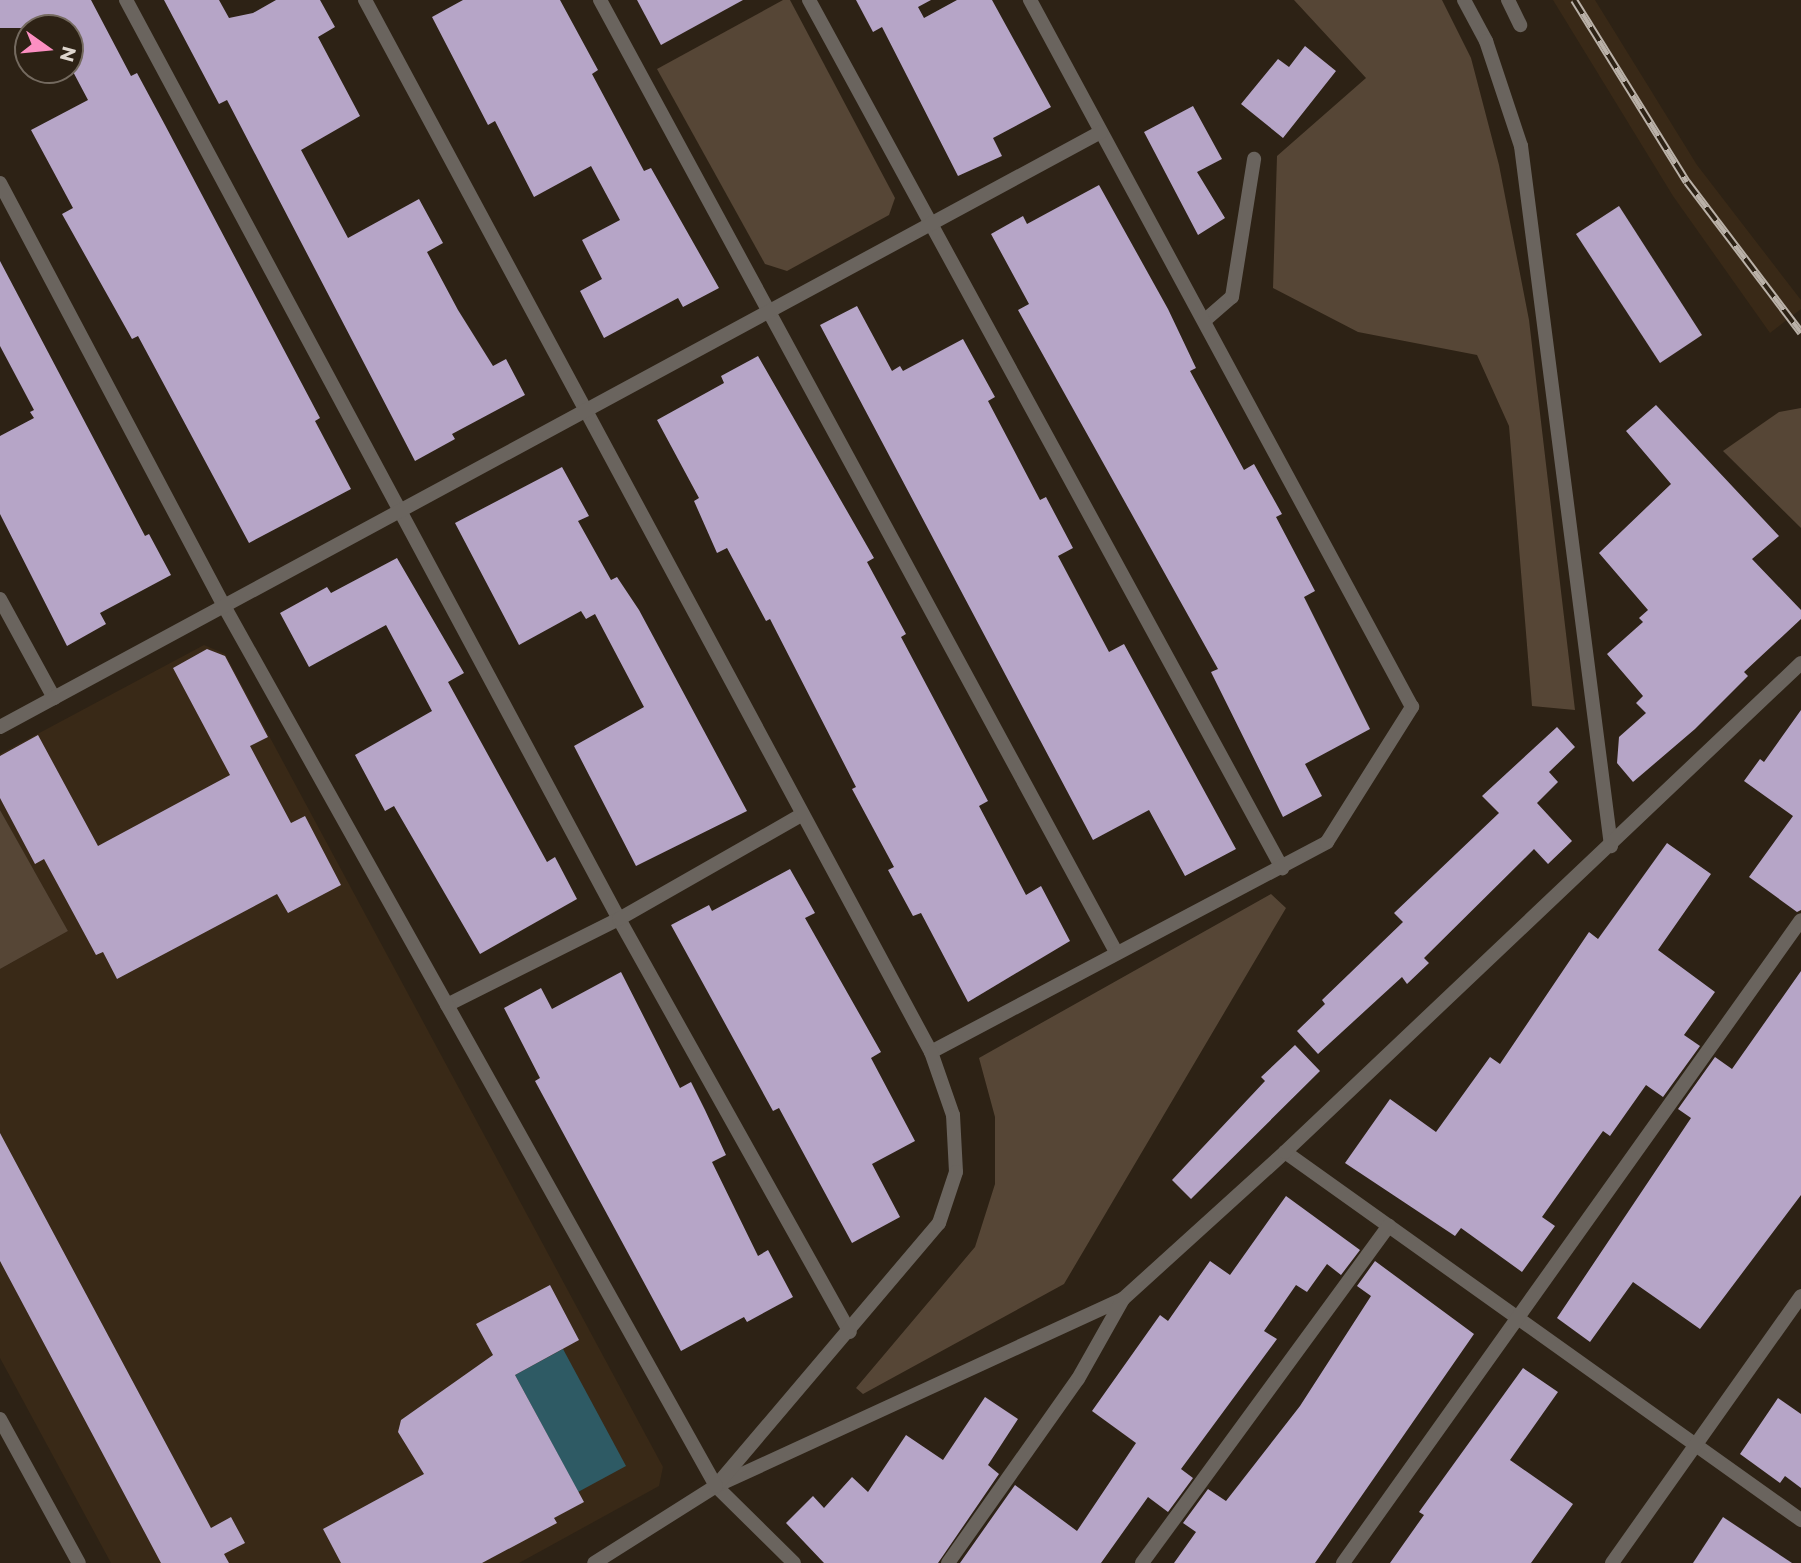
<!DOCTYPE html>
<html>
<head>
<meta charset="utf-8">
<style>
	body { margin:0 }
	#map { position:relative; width:1801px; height:1563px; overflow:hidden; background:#2d2215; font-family:Montserrat,sans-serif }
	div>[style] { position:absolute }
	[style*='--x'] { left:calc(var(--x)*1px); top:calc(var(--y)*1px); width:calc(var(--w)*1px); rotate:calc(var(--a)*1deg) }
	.built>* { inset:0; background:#392917 }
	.green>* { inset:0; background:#564636 }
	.water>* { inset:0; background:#2e5a64 }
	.building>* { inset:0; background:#b6a5c7 }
	.minor>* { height:14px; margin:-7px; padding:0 7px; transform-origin:7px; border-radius:7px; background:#6a645e }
	.tertiary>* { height:14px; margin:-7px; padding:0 7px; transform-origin:7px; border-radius:7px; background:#6a645e }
	.rail>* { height:8px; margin-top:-4px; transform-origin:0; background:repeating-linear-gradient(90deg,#2d2215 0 16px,#bab1a8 0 32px); box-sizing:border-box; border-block:2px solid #bab1a8 }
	span { translate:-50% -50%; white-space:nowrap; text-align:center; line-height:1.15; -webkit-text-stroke:7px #2d2215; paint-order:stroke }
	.north { position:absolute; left:14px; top:14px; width:70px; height:70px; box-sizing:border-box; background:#2d2215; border:2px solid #746a5f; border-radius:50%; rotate:105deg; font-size:19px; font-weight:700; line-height:28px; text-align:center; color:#ded6ce }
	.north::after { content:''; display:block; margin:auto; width:24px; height:32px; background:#fc8fc2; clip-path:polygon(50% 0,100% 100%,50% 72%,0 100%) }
</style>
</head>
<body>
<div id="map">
	<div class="built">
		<div style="clip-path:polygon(1553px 0,1595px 0,1697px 165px,1801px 300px,1801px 309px,1770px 333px,1673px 196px)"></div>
		<div style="clip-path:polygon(204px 645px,225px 654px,663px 1467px,659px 1486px,519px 1563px,111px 1563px,0 1358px,0 969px,68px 931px,0 810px,0 754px)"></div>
	</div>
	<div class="green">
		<div style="clip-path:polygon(783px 0,790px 0,895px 198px,889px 215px,787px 271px,765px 264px,657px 69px)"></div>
		<div style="clip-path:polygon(1294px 0,1442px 0,1471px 58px,1499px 165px,1529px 320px,1575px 710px,1532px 706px,1509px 426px,1477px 355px,1358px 332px,1273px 288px,1277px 156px,1366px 78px)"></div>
		<div style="clip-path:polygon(1801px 408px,1801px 528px,1723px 451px,1779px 412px)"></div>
		<div style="clip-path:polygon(0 810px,68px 931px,0 969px)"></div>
		<div style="clip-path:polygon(1271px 894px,1286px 908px,1064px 1284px,863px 1394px,856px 1388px,975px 1247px,995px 1184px,995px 1117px,979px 1058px)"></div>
	</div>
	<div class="water">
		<div style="clip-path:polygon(563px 1349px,626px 1466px,578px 1492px,515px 1375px)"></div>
	</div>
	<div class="building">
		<div style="clip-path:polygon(0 0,91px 0,131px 76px,137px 73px,165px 125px,320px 418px,315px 421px,351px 489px,249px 543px,138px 336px,132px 339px,62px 214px,73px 208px,31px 130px,88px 100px,70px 66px,70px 28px,0 28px)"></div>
		<div style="clip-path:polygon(164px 0,219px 0,229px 18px,253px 13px,276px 0,320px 0,335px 27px,318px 37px,360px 116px,301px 150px,348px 238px,419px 199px,443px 243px,427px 252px,458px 310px,493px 366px,506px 359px,525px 395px,452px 434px,455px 439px,415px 461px,227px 100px,219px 104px)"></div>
		<div style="clip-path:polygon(463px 0,560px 0,598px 70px,592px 74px,644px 171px,651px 168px,719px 288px,683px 307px,678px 298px,604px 338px,580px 291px,602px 279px,582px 240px,620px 220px,591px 166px,534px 197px,495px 121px,488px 125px,432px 17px)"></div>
		<div style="clip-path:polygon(637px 0,743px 0,661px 45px)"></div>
		<div style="clip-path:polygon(856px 0,931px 0,918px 7px,924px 18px,957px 0,992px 0,1051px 107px,993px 138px,1002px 156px,958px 176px,882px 27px,873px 32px)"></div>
		<div style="clip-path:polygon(1305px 46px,1336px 71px,1283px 138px,1241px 104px,1278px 59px,1289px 67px)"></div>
		<div style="clip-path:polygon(1193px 106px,1222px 159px,1197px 172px,1225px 218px,1198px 235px,1144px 132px)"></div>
		<div style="clip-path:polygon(1099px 185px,1168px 309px,1196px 368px,1190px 371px,1244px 470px,1254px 464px,1282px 514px,1276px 517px,1315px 591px,1304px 597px,1370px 729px,1305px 764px,1322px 796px,1283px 817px,1211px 672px,1218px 669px,1018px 310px,1029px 304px,991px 234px,1023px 216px,1027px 224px)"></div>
		<div style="clip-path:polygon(1619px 206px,1702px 335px,1660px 363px,1576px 234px)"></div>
		<div style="clip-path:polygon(0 261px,145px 536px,149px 534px,171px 575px,100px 613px,106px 624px,67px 646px,0 514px,0 436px,34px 418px,30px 412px,34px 410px,0 346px)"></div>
		<div style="clip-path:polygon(857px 306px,892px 371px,900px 366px,903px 371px,963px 339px,995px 397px,988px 401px,1040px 500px,1046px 497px,1073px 548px,1058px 556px,1109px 652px,1124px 644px,1236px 849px,1185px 876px,1149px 810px,1093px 840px,820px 325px)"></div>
		<div style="clip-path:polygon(758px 356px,874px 558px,867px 562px,906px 634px,901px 637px,988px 801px,979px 806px,1026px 895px,1041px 886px,1070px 941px,968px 1002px,921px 913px,913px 916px,888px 870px,894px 867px,852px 789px,856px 787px,770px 619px,766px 621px,727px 548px,717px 553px,694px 501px,699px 498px,657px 420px,724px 383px,721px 376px)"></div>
		<div style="clip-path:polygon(1656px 405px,1779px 536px,1752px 559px,1801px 610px,1801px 619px,1744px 672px,1748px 676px,1695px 729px,1633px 782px,1617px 763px,1619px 737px,1646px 713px,1636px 703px,1643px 696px,1607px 654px,1643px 622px,1639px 618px,1648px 610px,1599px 553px,1671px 484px,1626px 431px)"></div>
		<div style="clip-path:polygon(562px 467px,589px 516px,578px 521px,611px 580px,617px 577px,639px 610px,747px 811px,636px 866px,574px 746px,644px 707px,595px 614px,586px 619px,581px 611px,519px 645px,455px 523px)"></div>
		<div style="clip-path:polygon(397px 558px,464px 673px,448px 682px,547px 862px,555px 857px,577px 899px,480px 954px,394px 806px,385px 811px,355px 755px,432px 711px,386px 625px,309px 667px,280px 613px,327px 587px,331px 593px)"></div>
		<div style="clip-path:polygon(207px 649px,225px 656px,268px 737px,250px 746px,291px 823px,305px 816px,341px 885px,288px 913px,277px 894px,117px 979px,103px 952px,96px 955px,44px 859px,35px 864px,0 798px,0 756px,38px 735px,98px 846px,230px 775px,173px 668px)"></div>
		<div style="clip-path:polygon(1801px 710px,1801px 910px,1797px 912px,1749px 877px,1793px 816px,1744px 781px,1760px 759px,1764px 762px)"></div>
		<div style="clip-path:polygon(1557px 727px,1575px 747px,1549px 772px,1558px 782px,1537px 803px,1572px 841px,1548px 864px,1534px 849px,1424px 958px,1429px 963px,1407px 984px,1402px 977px,1318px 1054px,1297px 1031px,1325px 1004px,1322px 1000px,1403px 922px,1394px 913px,1499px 813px,1482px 796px)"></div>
		<div style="clip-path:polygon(1667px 843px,1711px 874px,1658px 950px,1715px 992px,1684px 1035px,1700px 1046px,1663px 1097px,1646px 1085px,1610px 1136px,1603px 1131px,1542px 1217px,1555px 1226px,1522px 1272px,1461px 1228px,1455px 1236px,1345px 1163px,1390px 1099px,1436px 1132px,1490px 1057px,1500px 1064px,1589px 932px,1598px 939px)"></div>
		<div style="clip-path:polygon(790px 869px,815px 913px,805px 918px,881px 1052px,871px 1058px,915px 1141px,872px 1164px,900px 1217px,852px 1243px,779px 1108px,773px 1111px,671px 925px,709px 905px,712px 911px)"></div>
		<div style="clip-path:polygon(1801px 971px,1801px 1195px,1700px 1329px,1633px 1282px,1590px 1342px,1557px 1318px,1691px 1118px,1678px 1109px,1715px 1057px,1732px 1069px)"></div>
		<div style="clip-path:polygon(621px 972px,680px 1088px,691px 1082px,705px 1110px,726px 1155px,712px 1162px,758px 1256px,768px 1250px,793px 1297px,747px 1322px,744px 1317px,681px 1351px,535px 1081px,540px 1078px,504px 1008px,541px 988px,552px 1009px)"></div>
		<div style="clip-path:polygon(1295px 1045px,1320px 1071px,1191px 1199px,1172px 1180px,1265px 1081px,1261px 1077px)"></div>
		<div style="clip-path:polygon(0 1133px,211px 1528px,231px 1517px,245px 1543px,224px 1554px,229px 1563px,161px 1563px,0 1261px)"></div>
		<div style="clip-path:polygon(1286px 1196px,1360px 1250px,1341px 1275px,1327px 1264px,1307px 1292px,1296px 1285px,1264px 1331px,1277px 1339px,1181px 1469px,1193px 1478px,1168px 1512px,1148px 1497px,1101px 1563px,960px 1563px,1015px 1485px,1077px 1531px,1136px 1443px,1092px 1411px,1160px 1315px,1168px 1321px,1210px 1261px,1230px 1275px)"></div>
		<div style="clip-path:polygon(1375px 1261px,1474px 1334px,1315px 1563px,1174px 1563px,1196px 1532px,1183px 1523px,1208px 1489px,1226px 1501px,1300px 1406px,1371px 1296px,1357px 1286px)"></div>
		<div style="clip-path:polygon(550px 1285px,579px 1340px,515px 1375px,584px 1502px,554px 1518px,557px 1523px,482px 1563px,341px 1563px,323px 1529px,424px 1474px,398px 1432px,401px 1420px,493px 1355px,476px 1324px)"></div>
		<div style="clip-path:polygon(1523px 1368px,1558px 1392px,1510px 1460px,1573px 1504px,1531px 1563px,1390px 1563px,1424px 1515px,1419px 1512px)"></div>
		<div style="clip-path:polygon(985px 1397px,1018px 1419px,988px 1465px,999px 1474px,938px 1563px,824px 1563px,786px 1523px,813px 1496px,824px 1508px,852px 1477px,868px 1492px,906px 1435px,943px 1460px)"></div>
		<div style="clip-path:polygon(1778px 1398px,1801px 1414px,1801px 1488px,1785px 1476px,1780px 1483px,1740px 1454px)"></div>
		<div style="clip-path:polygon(1723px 1517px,1792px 1563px,1693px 1563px)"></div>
	</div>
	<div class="minor">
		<div style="--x:126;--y:0;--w:1043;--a:61.79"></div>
		<div style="--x:619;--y:919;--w:473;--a:60.8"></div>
		<div style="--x:600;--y:0;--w:1083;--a:61.54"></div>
		<div style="--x:809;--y:0;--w:989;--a:61.41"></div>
		<div style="--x:1464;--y:0;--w:47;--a:61.8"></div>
		<div style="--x:1486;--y:41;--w:111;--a:71.6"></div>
		<div style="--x:1521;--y:146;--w:706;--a:82.67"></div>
		<div style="--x:1508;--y:0;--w:28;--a:64"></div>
		<div style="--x:1204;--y:321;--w:37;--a:-41"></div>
		<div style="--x:1232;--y:297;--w:140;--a:-80.9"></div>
		<div style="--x:0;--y:599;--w:113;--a:61.4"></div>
		<div style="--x:447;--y:1005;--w:192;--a:-26.6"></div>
		<div style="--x:619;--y:919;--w:210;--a:-29.7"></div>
		<div style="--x:931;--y:1052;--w:448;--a:-27.9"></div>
		<div style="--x:1327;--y:842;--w:160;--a:-57.8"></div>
		<div style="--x:1412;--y:707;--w:804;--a:-118.38"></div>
		<div style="--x:1285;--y:1152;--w:634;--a:35.5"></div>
		<div style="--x:794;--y:1563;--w:110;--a:-135.4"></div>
		<div style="--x:716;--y:1486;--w:448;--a:-24.7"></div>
		<div style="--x:1123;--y:1299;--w:219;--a:-42.2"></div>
		<div style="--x:1285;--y:1152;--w:711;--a:-43.46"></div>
		<div style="--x:948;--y:1563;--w:225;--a:-54.8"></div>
		<div style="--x:1078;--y:1379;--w:92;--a:-60.6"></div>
		<div style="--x:1142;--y:1563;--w:418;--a:-53.8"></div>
		<div style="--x:1343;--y:1563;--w:789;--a:-54.54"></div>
		<div style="--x:1612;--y:1563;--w:327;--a:-54.7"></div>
	</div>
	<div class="tertiary">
		<div style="--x:365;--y:0;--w:1195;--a:61.72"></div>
		<div style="--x:931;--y:1052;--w:67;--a:70.8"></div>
		<div style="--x:953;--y:1115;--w:57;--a:87"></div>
		<div style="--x:956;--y:1172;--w:54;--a:108.4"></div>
		<div style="--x:939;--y:1223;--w:345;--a:130.3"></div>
		<div style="--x:716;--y:1486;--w:144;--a:147.7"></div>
		<div style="--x:0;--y:183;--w:479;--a:62.1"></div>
		<div style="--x:224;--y:606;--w:1008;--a:60.79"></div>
		<div style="--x:0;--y:727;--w:1251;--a:-28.39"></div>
		<div style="--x:0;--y:1419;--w:164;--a:61.3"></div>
	</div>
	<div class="rail">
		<div style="--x:1574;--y:0;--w:214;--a:58.2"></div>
		<div style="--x:1687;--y:182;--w:189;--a:52.9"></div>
	</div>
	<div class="north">N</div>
</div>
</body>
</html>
